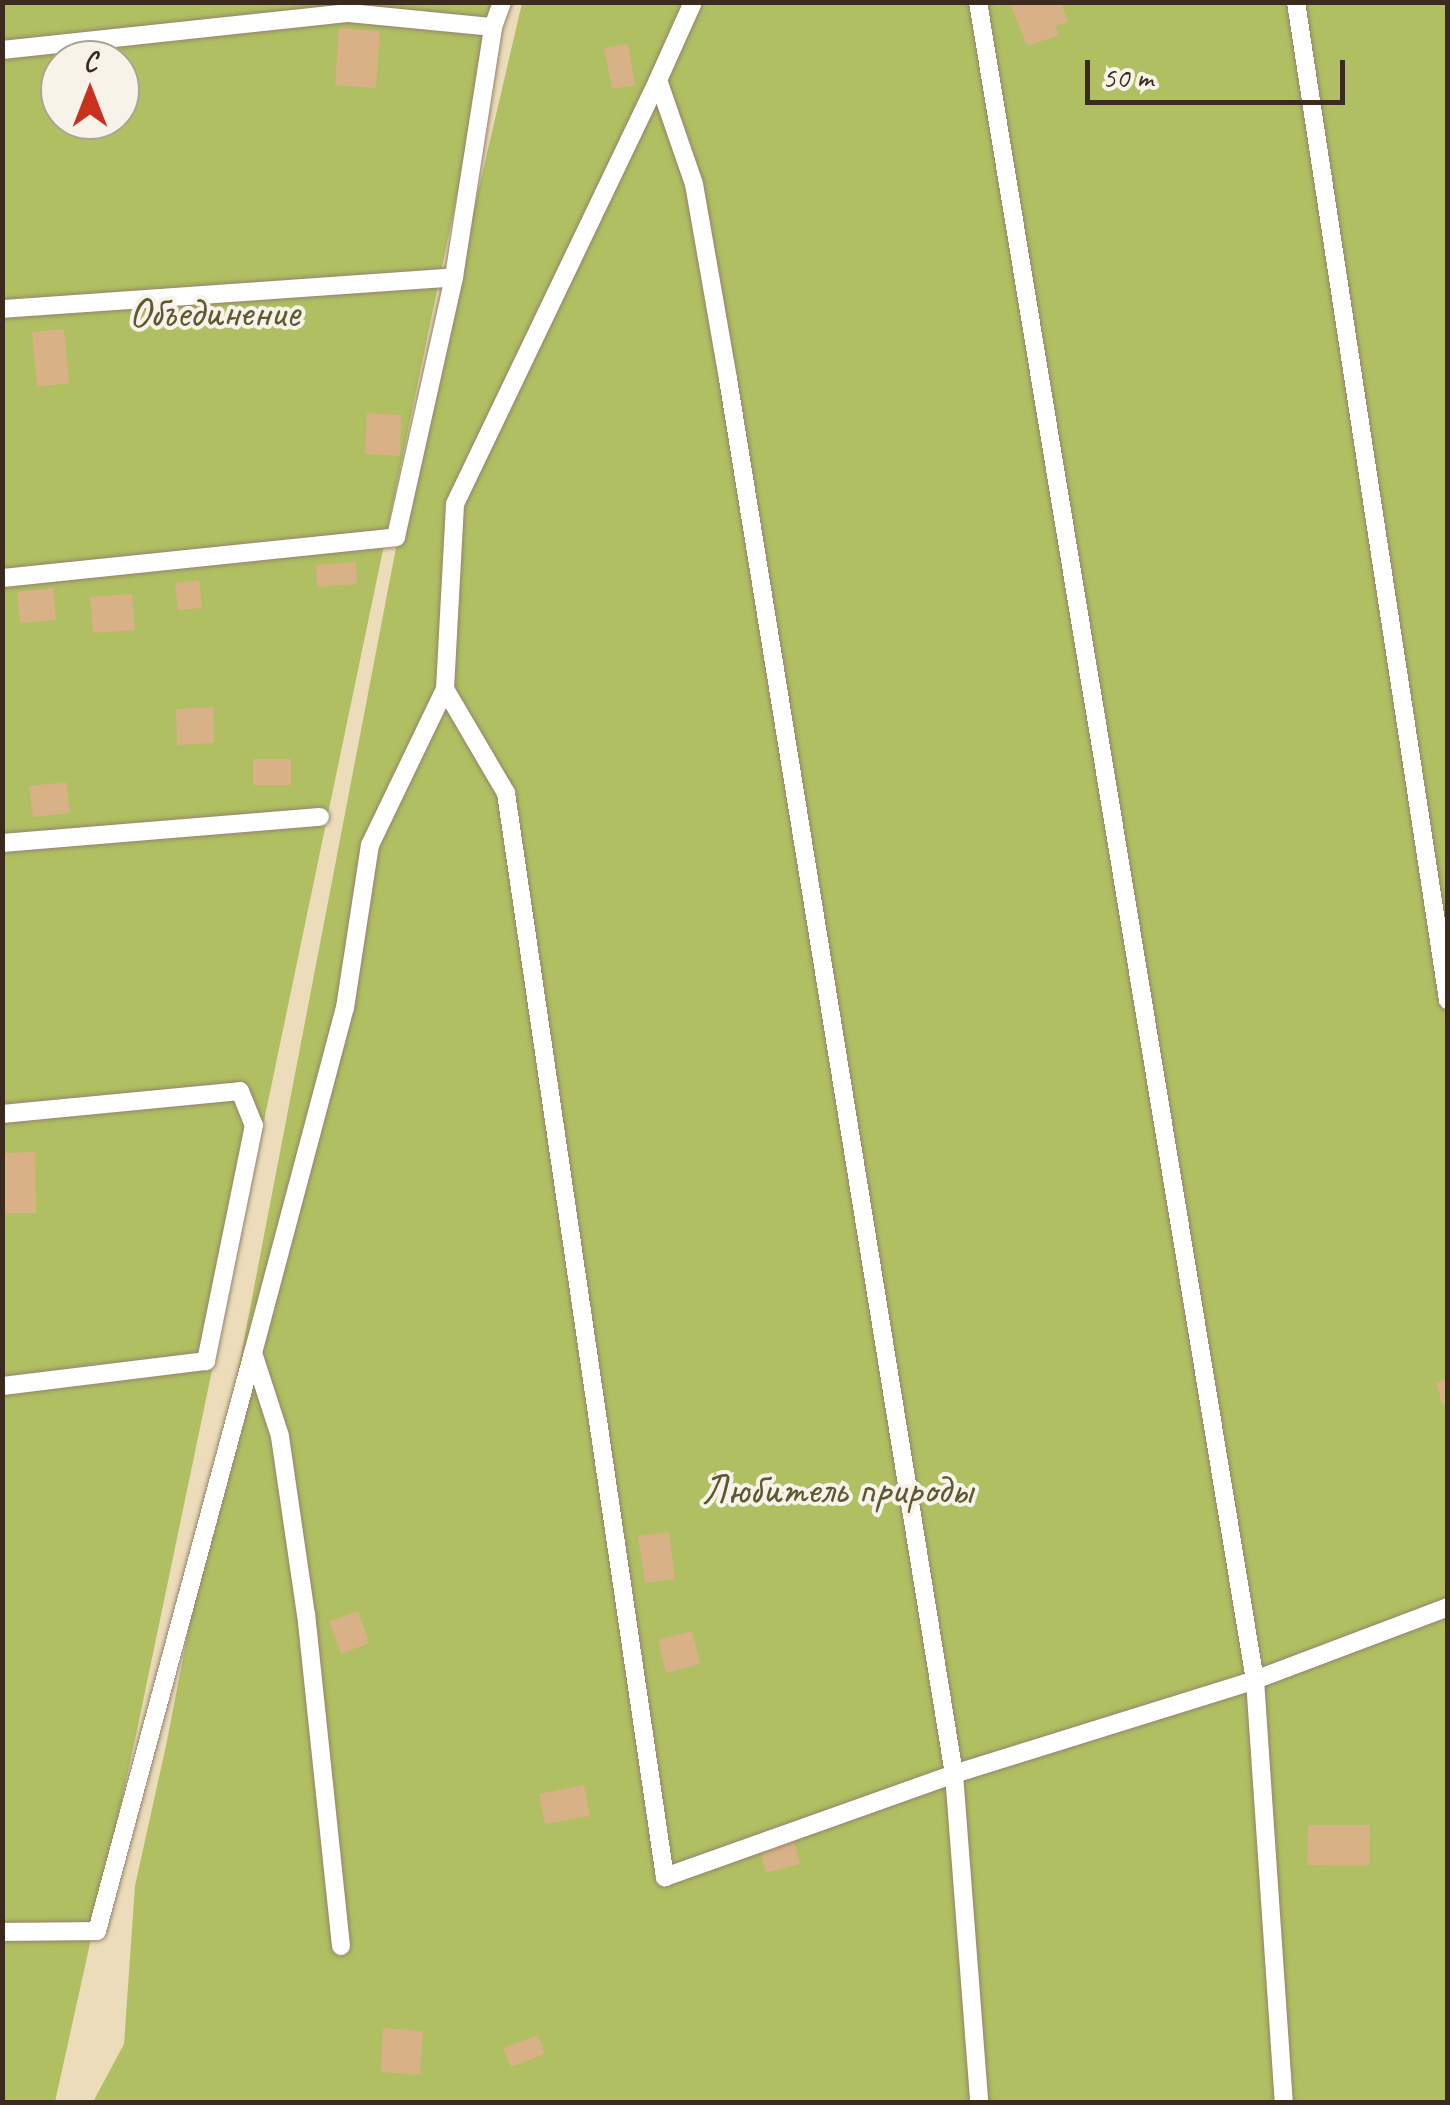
<!DOCTYPE html>
<html>
<head>
<meta charset="utf-8">
<style>
	body { margin:0 }
	#map { position:relative; width:1450px; height:2105px; overflow:hidden; background:#eddcba; font-family:Caveat,sans-serif }
	div>[style] { position:absolute }
	[style*='--x'] { left:calc(var(--x)*1px); top:calc(var(--y)*1px); width:calc(var(--w)*1px); rotate:calc(var(--a)*1deg) }
	.green>* { inset:0; background:#afbf61 }
	.building>* { inset:0; background:#d9b186 }
	.roads { filter:drop-shadow(0 0 2px #94836c) drop-shadow(0 0 2px #94836c) }
	.service>* { height:18px; margin:-9px; padding:0 9px; transform-origin:9px; border-radius:9px; background:#fff }
	span { translate:-50% -50%; white-space:nowrap; text-align:center; line-height:1.15; -webkit-text-stroke:8px #f7f3e8; paint-order:stroke }
	.park-label { font-size:42px; color:#5e5732 }
	.frame { position:absolute; inset:0; border:5px solid #3b2a1e; pointer-events:none }
	.north { position:absolute; left:40px; top:40px; width:100px; height:100px; box-sizing:border-box; background:#f7f3e8; border:2px solid #aca397; border-radius:50%; rotate:0deg; font-size:28px; font-weight:700; line-height:40px; text-align:center; color:#3b2a1e }
	.north::after { content:''; display:block; margin:auto; width:35px; height:45px; background:#c8321e; clip-path:polygon(50% 0,100% 100%,50% 72%,0 100%) }
	.scale { position:absolute; left:1085px; top:60px; width:260px; height:45px; box-sizing:border-box; border:5px solid #3b2a1e; border-top:0; padding-left:12px; font-size:30px; line-height:35px; white-space:nowrap; color:#3b2a1e; -webkit-text-stroke:8px #f7f3e8; paint-order:stroke }
</style>
</head>
<body>
<div id="map">
	<div class="green">
		<div style="clip-path:polygon(evenodd,3px 3px,497px 3px,136px 1735px,55px 2102px,3px 2102px,3px 3px,60px 60px,120px 60px,120px 120px,60px 120px,60px 60px)"></div>
		<div style="clip-path:polygon(522px 3px,1447px 3px,1447px 2102px,93px 2102px,124px 2044px,135px 1886px,167px 1741px,400px 527px)"></div>
	</div>
	<div class="building">
		<div style="clip-path:polygon(1061px 2px,1068px 22px,1055px 26px,1059px 35px,1027px 46px,1010px 3px)"></div>
		<div style="clip-path:polygon(339px 28px,380px 31px,376px 88px,335px 85px)"></div>
		<div style="clip-path:polygon(628px 44px,635px 85px,612px 89px,604px 48px)"></div>
		<div style="clip-path:polygon(64px 329px,69px 383px,37px 387px,32px 332px)"></div>
		<div style="clip-path:polygon(367px 413px,401px 415px,400px 456px,365px 454px)"></div>
		<div style="clip-path:polygon(356px 562px,357px 584px,317px 587px,316px 565px)"></div>
		<div style="clip-path:polygon(199px 580px,202px 608px,178px 610px,175px 583px)"></div>
		<div style="clip-path:polygon(53px 588px,56px 620px,20px 623px,17px 592px)"></div>
		<div style="clip-path:polygon(132px 594px,135px 630px,93px 633px,90px 597px)"></div>
		<div style="clip-path:polygon(213px 707px,214px 743px,177px 745px,176px 709px)"></div>
		<div style="clip-path:polygon(253px 759px,291px 759px,291px 785px,253px 785px)"></div>
		<div style="clip-path:polygon(66px 782px,70px 813px,33px 817px,29px 786px)"></div>
		<div style="clip-path:polygon(35px 1152px,36px 1213px,2px 1213px,2px 1153px)"></div>
		<div style="clip-path:polygon(1448px 1379px,1448px 1403px,1442px 1404px,1436px 1382px)"></div>
		<div style="clip-path:polygon(669px 1532px,675px 1579px,645px 1583px,638px 1536px)"></div>
		<div style="clip-path:polygon(358px 1611px,369px 1643px,341px 1654px,329px 1621px)"></div>
		<div style="clip-path:polygon(692px 1631px,700px 1664px,666px 1673px,658px 1640px)"></div>
		<div style="clip-path:polygon(584px 1785px,590px 1816px,545px 1824px,539px 1794px)"></div>
		<div style="clip-path:polygon(1308px 1825px,1370px 1825px,1369px 1866px,1307px 1865px)"></div>
		<div style="clip-path:polygon(793px 1836px,800px 1864px,766px 1873px,759px 1845px)"></div>
		<div style="clip-path:polygon(383px 2028px,423px 2031px,420px 2075px,381px 2072px)"></div>
		<div style="clip-path:polygon(538px 2035px,545px 2054px,511px 2067px,503px 2048px)"></div>
	</div>
	<div class="roads">
		<div class="service">
			<div style="--x:978;--y:2;--w:1701;--a:80.63"></div>
			<div style="--x:1255;--y:1680;--w:423;--a:86.1"></div>
			<div style="--x:1296;--y:2;--w:1010;--a:81.34"></div>
			<div style="--x:2;--y:50;--w:349;--a:-6.1"></div>
			<div style="--x:349;--y:13;--w:145;--a:5.6"></div>
			<div style="--x:658;--y:80;--w:85;--a:-65.8"></div>
			<div style="--x:2;--y:309;--w:453;--a:-4"></div>
			<div style="--x:454;--y:277;--w:253;--a:-81.1"></div>
			<div style="--x:493;--y:27;--w:27;--a:-70"></div>
			<div style="--x:2;--y:578;--w:396;--a:-5.9"></div>
			<div style="--x:396;--y:537;--w:266;--a:-77.4"></div>
			<div style="--x:445;--y:689;--w:121;--a:59.6"></div>
			<div style="--x:506;--y:793;--w:1096;--a:81.66"></div>
			<div style="--x:665;--y:1877;--w:307;--a:-19.6"></div>
			<div style="--x:954;--y:1774;--w:315;--a:-17.3"></div>
			<div style="--x:1255;--y:1680;--w:206;--a:-20.7"></div>
			<div style="--x:2;--y:843;--w:319;--a:-4.7"></div>
			<div style="--x:2;--y:1114;--w:239;--a:-5.5"></div>
			<div style="--x:240;--y:1091;--w:37;--a:68"></div>
			<div style="--x:254;--y:1125;--w:241;--a:101.5"></div>
			<div style="--x:206;--y:1361;--w:206;--a:173"></div>
			<div style="--x:2;--y:1932;--w:95;--a:-0.6"></div>
			<div style="--x:97;--y:1931;--w:599;--a:-74.9"></div>
			<div style="--x:341;--y:1946;--w:333;--a:-96"></div>
			<div style="--x:306;--y:1615;--w:181;--a:-98.3"></div>
			<div style="--x:280;--y:1436;--w:87;--a:-108"></div>
			<div style="--x:253;--y:1353;--w:357;--a:-75.1"></div>
			<div style="--x:345;--y:1008;--w:165;--a:-81.3"></div>
			<div style="--x:370;--y:845;--w:173;--a:-64.3"></div>
			<div style="--x:445;--y:689;--w:185;--a:-86.9"></div>
			<div style="--x:455;--y:504;--w:470;--a:-64.4"></div>
			<div style="--x:658;--y:80;--w:110;--a:70.9"></div>
			<div style="--x:694;--y:184;--w:198;--a:80.1"></div>
			<div style="--x:728;--y:379;--w:1413;--a:80.8"></div>
			<div style="--x:954;--y:1774;--w:329;--a:85.6"></div>
		</div>
	</div>
	<div class="park-label">
		<span style="left:214px;top:313px">Объединение</span>
		<span style="left:837px;top:1490px">Любитель природы</span>
	</div>
	<div class="frame"></div>
	<div class="north">С</div>
	<div class="scale">50 m</div>
</div>
</body>
</html>
